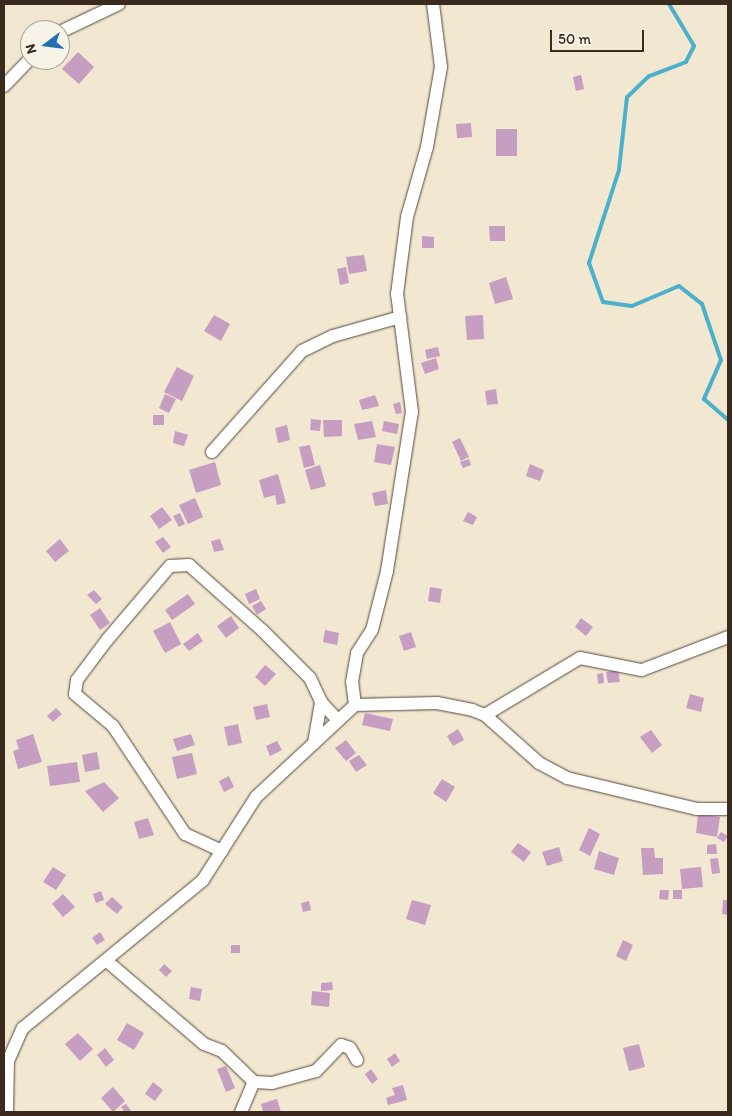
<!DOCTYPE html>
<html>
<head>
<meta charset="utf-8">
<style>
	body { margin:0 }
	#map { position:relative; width:732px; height:1116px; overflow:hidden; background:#f2e7d0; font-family:Itim,sans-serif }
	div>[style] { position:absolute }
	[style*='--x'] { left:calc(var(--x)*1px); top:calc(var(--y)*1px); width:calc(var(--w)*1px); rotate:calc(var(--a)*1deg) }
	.stream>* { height:4px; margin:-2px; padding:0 2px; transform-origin:2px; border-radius:2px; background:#4bb1ca }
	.building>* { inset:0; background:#c69ec1 }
	.roads { filter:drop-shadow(0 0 1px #564639) drop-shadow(0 0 1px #564639) }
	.minor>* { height:12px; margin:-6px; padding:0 6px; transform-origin:6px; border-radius:6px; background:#fff }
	span { translate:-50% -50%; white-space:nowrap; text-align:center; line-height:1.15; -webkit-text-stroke:4.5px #f7f3e8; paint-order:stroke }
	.frame { position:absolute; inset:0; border:5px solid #3b2a1e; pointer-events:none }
	.north { position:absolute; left:20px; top:20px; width:50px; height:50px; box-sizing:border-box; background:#f7f3e8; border:1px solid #aca397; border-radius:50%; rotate:255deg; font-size:14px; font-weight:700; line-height:20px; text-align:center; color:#3b2a1e }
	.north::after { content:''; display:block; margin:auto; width:18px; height:22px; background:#1f6fb2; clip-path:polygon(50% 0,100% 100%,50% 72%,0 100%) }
	.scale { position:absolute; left:550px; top:30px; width:94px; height:22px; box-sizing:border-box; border:2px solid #3b2a1e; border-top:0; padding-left:6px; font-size:15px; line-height:18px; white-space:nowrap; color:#3b2a1e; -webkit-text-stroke:4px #f7f3e8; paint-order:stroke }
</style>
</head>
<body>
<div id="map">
	<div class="stream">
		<div style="--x:669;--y:4;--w:49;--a:59.2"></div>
		<div style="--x:694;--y:46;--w:18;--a:117"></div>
		<div style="--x:686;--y:62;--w:40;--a:159"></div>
		<div style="--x:649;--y:76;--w:30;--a:136"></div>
		<div style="--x:627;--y:97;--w:73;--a:96.3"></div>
		<div style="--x:619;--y:170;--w:98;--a:107.9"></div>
		<div style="--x:589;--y:263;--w:41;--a:70.3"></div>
		<div style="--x:603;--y:302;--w:29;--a:8"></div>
		<div style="--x:632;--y:306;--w:51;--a:-23.1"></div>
		<div style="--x:679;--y:286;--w:29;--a:38"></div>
		<div style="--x:702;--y:304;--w:59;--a:71.3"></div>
		<div style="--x:721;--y:360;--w:43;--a:113.6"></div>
		<div style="--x:704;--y:399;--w:32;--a:41"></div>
	</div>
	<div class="building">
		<div style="clip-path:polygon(78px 52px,94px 67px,79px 84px,62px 69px)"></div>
		<div style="clip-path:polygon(581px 75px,584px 89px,576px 91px,573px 77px)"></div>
		<div style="clip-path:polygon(471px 123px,472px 137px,457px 138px,456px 124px)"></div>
		<div style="clip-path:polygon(496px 129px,517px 129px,517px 156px,496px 156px)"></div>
		<div style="clip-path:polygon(489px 226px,505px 226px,505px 241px,490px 241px)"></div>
		<div style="clip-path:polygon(422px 236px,434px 237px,434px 248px,422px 248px)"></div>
		<div style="clip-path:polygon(364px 255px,367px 271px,349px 274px,346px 257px)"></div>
		<div style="clip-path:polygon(346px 267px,349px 283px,340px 285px,337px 269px)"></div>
		<div style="clip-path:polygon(506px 277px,513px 299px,495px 304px,489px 283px)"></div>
		<div style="clip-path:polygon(214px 315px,230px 324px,221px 341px,204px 331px)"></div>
		<div style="clip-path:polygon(483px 315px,484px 339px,467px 340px,465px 316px)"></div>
		<div style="clip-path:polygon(438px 347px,440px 356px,427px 359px,425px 350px)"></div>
		<div style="clip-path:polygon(436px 358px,439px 369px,425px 374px,421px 363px)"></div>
		<div style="clip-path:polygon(177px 367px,194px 376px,182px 401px,164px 392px)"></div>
		<div style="clip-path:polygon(496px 389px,498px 404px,487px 405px,485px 391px)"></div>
		<div style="clip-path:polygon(165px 394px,176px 399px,169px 413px,159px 408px)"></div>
		<div style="clip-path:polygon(375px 395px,379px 406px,362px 410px,359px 400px)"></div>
		<div style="clip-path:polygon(400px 402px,402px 413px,396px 414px,393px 404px)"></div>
		<div style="clip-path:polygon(153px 415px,164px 415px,164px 425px,153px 425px)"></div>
		<div style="clip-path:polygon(311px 419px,321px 420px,320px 431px,310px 430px)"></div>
		<div style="clip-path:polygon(323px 420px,342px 420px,342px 436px,324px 437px)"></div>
		<div style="clip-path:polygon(372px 421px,376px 437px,358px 440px,354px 424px)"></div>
		<div style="clip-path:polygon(384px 421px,399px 424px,397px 434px,382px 431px)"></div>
		<div style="clip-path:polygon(287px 425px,290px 440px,278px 443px,275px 428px)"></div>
		<div style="clip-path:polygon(175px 431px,188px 435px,184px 446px,173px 443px)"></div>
		<div style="clip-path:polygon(460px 438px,469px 457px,461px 461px,452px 442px)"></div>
		<div style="clip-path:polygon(377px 444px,395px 447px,391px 465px,374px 462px)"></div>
		<div style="clip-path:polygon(310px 445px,315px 465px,304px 468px,299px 447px)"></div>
		<div style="clip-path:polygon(469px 459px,471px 465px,463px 468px,460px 462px)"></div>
		<div style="clip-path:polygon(215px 462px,221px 485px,196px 493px,189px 470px)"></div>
		<div style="clip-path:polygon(530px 464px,544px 470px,540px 481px,526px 476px)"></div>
		<div style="clip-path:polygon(320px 465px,326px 486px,311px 490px,305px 470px)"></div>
		<div style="clip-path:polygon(278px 474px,286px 503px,277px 505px,275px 495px,264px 498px,259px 480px)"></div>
		<div style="clip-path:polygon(386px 490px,388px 504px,375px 506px,372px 493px)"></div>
		<div style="clip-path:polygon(195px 498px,203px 517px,188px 524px,179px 505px)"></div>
		<div style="clip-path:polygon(162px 507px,172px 520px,159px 529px,150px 516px)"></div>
		<div style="clip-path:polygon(468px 512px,477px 517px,473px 525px,463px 521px)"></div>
		<div style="clip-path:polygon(180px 513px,185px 524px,179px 527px,173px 516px)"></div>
		<div style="clip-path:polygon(163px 537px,171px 547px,163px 553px,155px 542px)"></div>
		<div style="clip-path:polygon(60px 539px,69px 551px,55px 562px,46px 551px)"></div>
		<div style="clip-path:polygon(220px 539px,224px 550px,214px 552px,211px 541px)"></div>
		<div style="clip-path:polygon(430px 587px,442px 589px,440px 603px,428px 601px)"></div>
		<div style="clip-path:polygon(256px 589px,260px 599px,249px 604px,245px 594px)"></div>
		<div style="clip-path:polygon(94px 590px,102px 599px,96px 604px,87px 595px)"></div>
		<div style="clip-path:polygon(188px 594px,195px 604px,172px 620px,165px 610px)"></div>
		<div style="clip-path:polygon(261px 601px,266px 609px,257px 615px,252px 606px)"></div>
		<div style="clip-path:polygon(100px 608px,110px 623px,100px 630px,90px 615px)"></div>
		<div style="clip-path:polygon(231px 616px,239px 628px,226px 638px,217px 626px)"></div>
		<div style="clip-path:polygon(581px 618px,593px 627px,586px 636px,575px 627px)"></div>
		<div style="clip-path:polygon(170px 622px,181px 644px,165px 653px,153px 631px)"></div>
		<div style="clip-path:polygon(325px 630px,339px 633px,337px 645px,323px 642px)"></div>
		<div style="clip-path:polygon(411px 632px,416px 647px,404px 651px,399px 636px)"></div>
		<div style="clip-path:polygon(198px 633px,203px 641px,189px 651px,183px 644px)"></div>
		<div style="clip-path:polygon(265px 665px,276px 674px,265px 686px,255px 677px)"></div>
		<div style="clip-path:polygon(618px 670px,620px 682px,608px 683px,606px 672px)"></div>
		<div style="clip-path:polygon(603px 673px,604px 683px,598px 684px,597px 674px)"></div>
		<div style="clip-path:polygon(690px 694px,704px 698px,701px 712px,686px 708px)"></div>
		<div style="clip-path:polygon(267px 704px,270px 717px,256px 720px,253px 707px)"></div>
		<div style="clip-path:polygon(56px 708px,62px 714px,53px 722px,47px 716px)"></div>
		<div style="clip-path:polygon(365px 713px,393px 719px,390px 731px,362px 725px)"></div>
		<div style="clip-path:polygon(238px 724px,242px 743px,228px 746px,224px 727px)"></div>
		<div style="clip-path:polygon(458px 729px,464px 740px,453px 746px,447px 736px)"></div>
		<div style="clip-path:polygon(651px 730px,662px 745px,652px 753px,640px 737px)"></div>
		<div style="clip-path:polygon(33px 734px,42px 762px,18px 769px,13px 751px,19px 749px,16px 740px)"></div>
		<div style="clip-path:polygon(191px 734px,195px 745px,177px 751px,173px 739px)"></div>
		<div style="clip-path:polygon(346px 740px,356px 753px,346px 761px,335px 748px)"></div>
		<div style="clip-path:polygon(277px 741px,282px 750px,270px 756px,266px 746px)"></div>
		<div style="clip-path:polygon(97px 752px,100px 769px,85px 772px,82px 755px)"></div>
		<div style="clip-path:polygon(192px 753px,197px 774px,177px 779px,172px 757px)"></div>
		<div style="clip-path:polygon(359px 755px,367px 765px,356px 772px,349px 761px)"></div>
		<div style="clip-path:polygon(77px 762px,80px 782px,50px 786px,47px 766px)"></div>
		<div style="clip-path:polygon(229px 776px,234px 787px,224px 792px,219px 781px)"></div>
		<div style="clip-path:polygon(442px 779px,455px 787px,446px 802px,433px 793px)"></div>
		<div style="clip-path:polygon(104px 782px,119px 798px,103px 812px,85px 791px)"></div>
		<div style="clip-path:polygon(698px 814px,720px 817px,717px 837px,696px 833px)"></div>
		<div style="clip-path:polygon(148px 818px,154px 835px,139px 839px,134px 822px)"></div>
		<div style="clip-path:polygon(589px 828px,600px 834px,590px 856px,579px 850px)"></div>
		<div style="clip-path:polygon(721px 832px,728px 836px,724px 842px,717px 838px)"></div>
		<div style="clip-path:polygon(518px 843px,531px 852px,524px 862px,511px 852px)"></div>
		<div style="clip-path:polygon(716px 844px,717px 854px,707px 854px,707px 845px)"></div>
		<div style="clip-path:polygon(559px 847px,563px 861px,547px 866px,542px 852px)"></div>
		<div style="clip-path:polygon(641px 848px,654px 848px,655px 858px,663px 858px,663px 874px,643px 875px)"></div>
		<div style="clip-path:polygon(599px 851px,619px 858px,614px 875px,594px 869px)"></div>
		<div style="clip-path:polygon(718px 858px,720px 873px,712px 874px,710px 859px)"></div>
		<div style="clip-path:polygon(53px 867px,66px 875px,56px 890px,43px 882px)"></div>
		<div style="clip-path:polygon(701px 867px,703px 887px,682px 889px,680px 869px)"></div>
		<div style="clip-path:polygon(660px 890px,669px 890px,668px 900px,659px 899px)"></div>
		<div style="clip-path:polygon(673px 890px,682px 890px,682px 899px,673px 899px)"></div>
		<div style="clip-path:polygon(101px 891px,104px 900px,96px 903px,93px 894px)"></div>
		<div style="clip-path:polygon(63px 894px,75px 907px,63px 917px,52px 904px)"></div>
		<div style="clip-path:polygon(112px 897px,123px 907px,117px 914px,105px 904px)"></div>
		<div style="clip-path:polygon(412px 900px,431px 905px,425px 925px,406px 919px)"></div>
		<div style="clip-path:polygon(723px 900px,728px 900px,728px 915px,722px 914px)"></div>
		<div style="clip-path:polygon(309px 901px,311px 910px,303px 912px,301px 903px)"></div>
		<div style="clip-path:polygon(100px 932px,105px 940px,97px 945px,92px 938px)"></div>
		<div style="clip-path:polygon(623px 940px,633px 945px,626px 961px,616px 956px)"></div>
		<div style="clip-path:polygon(231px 945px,240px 945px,240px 953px,231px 953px)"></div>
		<div style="clip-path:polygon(164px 964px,172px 971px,166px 977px,159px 970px)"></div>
		<div style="clip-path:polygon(332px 982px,333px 990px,321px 991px,321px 983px)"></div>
		<div style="clip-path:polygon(191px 987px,202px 989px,200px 1001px,189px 999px)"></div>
		<div style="clip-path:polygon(312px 991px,330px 993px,329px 1007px,311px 1005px)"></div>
		<div style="clip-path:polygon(127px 1023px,144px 1033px,134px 1050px,117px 1040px)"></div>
		<div style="clip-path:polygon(78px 1033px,93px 1049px,80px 1061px,65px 1044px)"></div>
		<div style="clip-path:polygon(639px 1044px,645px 1067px,629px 1071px,623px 1048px)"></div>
		<div style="clip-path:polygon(105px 1048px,114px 1060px,106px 1067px,97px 1055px)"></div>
		<div style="clip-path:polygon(395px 1053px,400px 1061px,392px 1067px,387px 1059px)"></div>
		<div style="clip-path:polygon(226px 1066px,235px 1088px,226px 1092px,217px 1069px)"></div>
		<div style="clip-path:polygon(371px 1069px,378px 1079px,372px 1084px,365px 1074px)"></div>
		<div style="clip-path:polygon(153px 1082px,163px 1090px,155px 1101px,145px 1094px)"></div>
		<div style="clip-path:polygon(403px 1085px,407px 1100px,388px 1105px,386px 1098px,395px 1095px,392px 1088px)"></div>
		<div style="clip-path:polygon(113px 1087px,125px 1101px,113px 1112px,101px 1098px)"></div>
		<div style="clip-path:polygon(277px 1099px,281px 1112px,263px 1112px,261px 1104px)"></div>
		<div style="clip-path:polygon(126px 1104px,132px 1112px,125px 1112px,121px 1107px)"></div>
	</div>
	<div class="roads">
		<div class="minor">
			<div style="--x:60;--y:32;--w:65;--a:-25.4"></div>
			<div style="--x:4;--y:86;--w:37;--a:-46"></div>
			<div style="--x:212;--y:452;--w:135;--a:-48.3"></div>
			<div style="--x:302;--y:351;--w:34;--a:-26"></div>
			<div style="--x:333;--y:336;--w:70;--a:-15.8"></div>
			<div style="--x:355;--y:705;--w:23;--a:-97"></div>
			<div style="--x:352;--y:682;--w:29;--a:-80"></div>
			<div style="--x:357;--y:653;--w:27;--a:-57"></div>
			<div style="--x:372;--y:630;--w:61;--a:-75.7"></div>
			<div style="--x:387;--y:571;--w:161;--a:-81.1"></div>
			<div style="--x:412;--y:412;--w:119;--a:-97.2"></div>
			<div style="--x:397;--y:294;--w:78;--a:-82.6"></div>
			<div style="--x:407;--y:217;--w:73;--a:-74.1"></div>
			<div style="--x:427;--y:147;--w:81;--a:-80.1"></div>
			<div style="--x:441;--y:67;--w:64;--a:-97.2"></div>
			<div style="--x:485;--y:715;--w:111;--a:-31"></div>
			<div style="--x:580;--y:658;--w:63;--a:11"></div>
			<div style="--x:642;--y:670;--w:92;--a:-21"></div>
			<div style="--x:314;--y:743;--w:42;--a:-80.3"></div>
			<div style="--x:222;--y:851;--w:41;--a:-155.3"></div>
			<div style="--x:185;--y:834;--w:130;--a:-123.7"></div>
			<div style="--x:113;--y:726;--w:50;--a:-139.9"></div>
			<div style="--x:75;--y:694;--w:14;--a:-82"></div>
			<div style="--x:77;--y:680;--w:50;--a:-53.1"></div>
			<div style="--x:107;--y:640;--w:97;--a:-49.6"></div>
			<div style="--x:170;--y:566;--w:19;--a:-3"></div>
			<div style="--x:189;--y:565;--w:99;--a:41.7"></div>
			<div style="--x:263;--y:631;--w:66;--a:45"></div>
			<div style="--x:310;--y:678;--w:26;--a:65"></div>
			<div style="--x:321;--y:702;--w:23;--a:47"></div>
			<div style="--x:108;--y:962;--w:126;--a:40.5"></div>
			<div style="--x:204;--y:1044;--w:19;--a:21"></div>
			<div style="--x:222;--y:1051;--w:45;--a:44.1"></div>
			<div style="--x:254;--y:1082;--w:18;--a:3"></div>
			<div style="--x:272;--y:1083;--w:46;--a:-15.3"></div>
			<div style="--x:316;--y:1071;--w:36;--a:-46"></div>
			<div style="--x:341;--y:1045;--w:9;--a:18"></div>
			<div style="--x:350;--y:1048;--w:14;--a:60"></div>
			<div style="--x:7;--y:1112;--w:51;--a:-88.9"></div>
			<div style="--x:8;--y:1061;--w:36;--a:-66"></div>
			<div style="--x:23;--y:1028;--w:233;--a:-39.4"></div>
			<div style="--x:203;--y:880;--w:98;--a:-57.4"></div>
			<div style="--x:256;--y:797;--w:135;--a:-42.9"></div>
			<div style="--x:355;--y:705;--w:82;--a:-1.4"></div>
			<div style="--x:437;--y:703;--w:36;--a:11"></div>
			<div style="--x:472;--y:710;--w:14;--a:21"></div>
			<div style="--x:485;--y:715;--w:72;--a:41.6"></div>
			<div style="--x:539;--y:763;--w:32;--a:28"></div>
			<div style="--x:567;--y:778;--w:134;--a:13.4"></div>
			<div style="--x:697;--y:809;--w:31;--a:0"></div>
			<div style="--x:241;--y:1112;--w:33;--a:-67"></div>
		</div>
	</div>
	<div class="frame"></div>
	<div class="north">N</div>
	<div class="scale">50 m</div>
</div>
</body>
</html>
